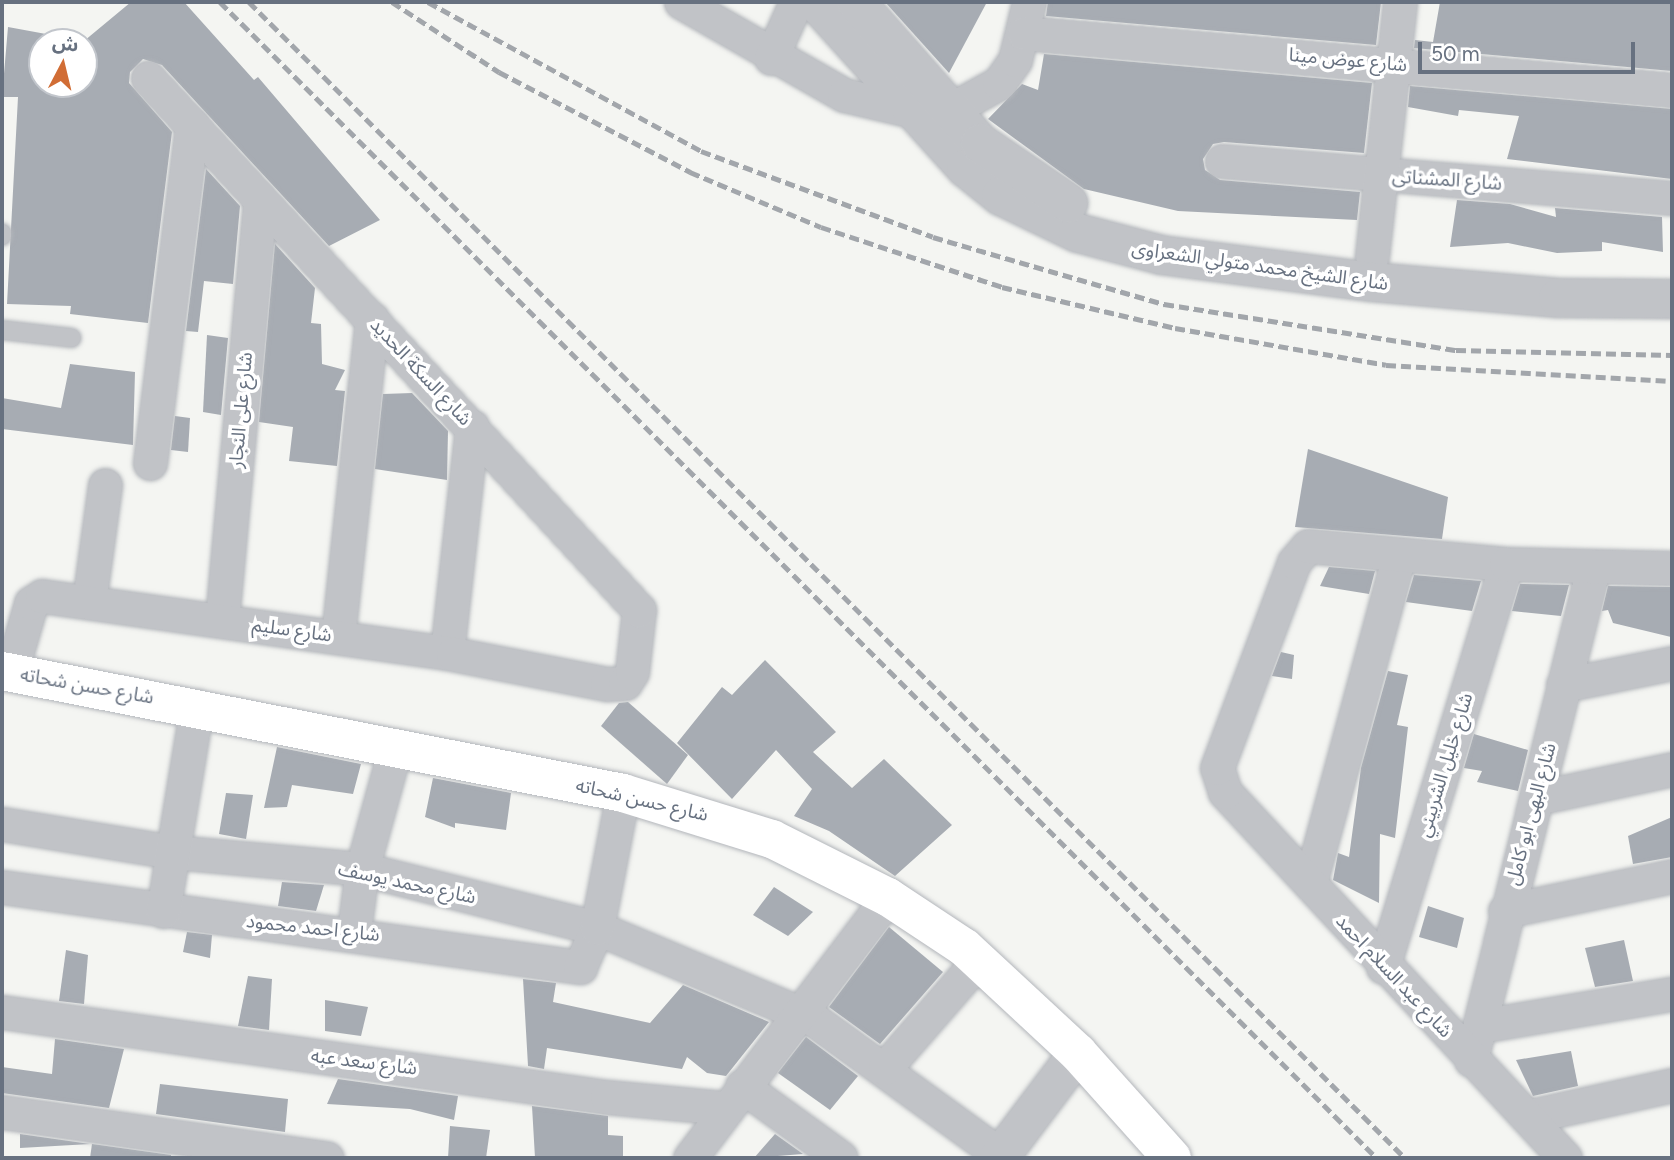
<!DOCTYPE html>
<html>
<head>
<meta charset="utf-8">
<style>
	body { margin:0 }
	#map { position:relative; width:1674px; height:1160px; overflow:hidden; background:#f4f5f2; font-family:Figtree,"Noto Sans Arabic",sans-serif }
	div>[style] { position:absolute }
	[style*='--x'] { left:calc(var(--x)*1px); top:calc(var(--y)*1px); width:calc(var(--w)*1px); rotate:calc(var(--a)*1deg) }
	.building>* { inset:0; background:#a7acb3 }
	.roads { filter:drop-shadow(0 0 2px #b3b6bb) drop-shadow(0 0 2px #b3b6bb) }
	.service>* { height:18px; margin:-9px; padding:0 9px; transform-origin:9px; border-radius:9px; background:#c1c3c7 }
	.minor>* { height:33px; margin:-16.5px; padding:0 16.5px; transform-origin:16.5px; border-radius:16.5px; background:#c1c3c7 }
	.tertiary>* { height:38px; margin:-19px; padding:0 19px; transform-origin:19px; border-radius:19px; background:#c1c3c7 }
	.secondary>* { height:38px; margin:-19px; padding:0 19px; transform-origin:19px; border-radius:19px; background:#fff }
	.rail>* { height:5px; margin-top:-2.5px; transform-origin:0; background:repeating-linear-gradient(90deg,#a2a6ab 0 10px,transparent 0 15px) }
	span { translate:-50% -50%; white-space:nowrap; text-align:center; line-height:1.15; -webkit-text-stroke:7px #fff; paint-order:stroke }
	.street-label { font-size:19px; color:#677180 }
	.frame { position:absolute; inset:0; border:4px solid #677180; pointer-events:none }
	.north { position:absolute; left:28px; top:28px; width:70px; height:70px; box-sizing:border-box; background:#fff; border:2px solid #c2c6cc; border-radius:50%; rotate:7deg; font-size:19px; font-weight:700; line-height:28px; text-align:center; color:#677180 }
	.north::after { content:''; display:block; margin:auto; width:24px; height:32px; background:#d16d35; clip-path:polygon(50% 0,100% 100%,50% 72%,0 100%) }
	.scale { position:absolute; left:1418px; top:42px; width:217px; height:32px; box-sizing:border-box; border:4px solid #677180; border-top:0; padding-left:9px; font-size:21px; line-height:24px; white-space:nowrap; color:#677180; -webkit-text-stroke:5px #fff; paint-order:stroke }
</style>
</head>
<body>
<div id="map">
	<div class="building">
		<div style="clip-path:polygon(evenodd,131px 2px,184px 2px,254px 80px,258px 77px,380px 220px,329px 246px,162px 65px,143px 59px,130px 72px,129px 83px,172px 132px,148px 323px,70px 314px,71px 306px,7px 304px,18px 97px,2px 97px,8px 27px,84px 41px,131px 2px,42px 42px,84px 42px,84px 84px,42px 84px,42px 42px)"></div>
		<div style="clip-path:polygon(885px 2px,987px 2px,949px 73px)"></div>
		<div style="clip-path:polygon(1048px 2px,1381px 2px,1376px 45px,1046px 16px)"></div>
		<div style="clip-path:polygon(1440px 2px,1672px 2px,1672px 71px,1414px 48px,1415px 40px,1433px 42px)"></div>
		<div style="clip-path:polygon(1044px 54px,1372px 83px,1364px 153px,1224px 142px,1213px 144px,1203px 159px,1205px 170px,1220px 180px,1360px 192px,1357px 220px,1178px 211px,1084px 189px,988px 119px,1022px 84px,1038px 90px)"></div>
		<div style="clip-path:polygon(1410px 86px,1672px 109px,1672px 179px,1507px 159px,1519px 116px,1459px 110px,1458px 116px,1408px 107px)"></div>
		<div style="clip-path:polygon(206px 169px,240px 206px,233px 284px,204px 281px,198px 332px,186px 331px)"></div>
		<div style="clip-path:polygon(1457px 200px,1510px 204px,1556px 217px,1555px 208px,1662px 217px,1663px 252px,1602px 242px,1602px 251px,1557px 253px,1508px 243px,1450px 247px)"></div>
		<div style="clip-path:polygon(275px 244px,315px 288px,311px 323px,321px 324px,322px 364px,345px 370px,335px 390px,345px 391px,337px 466px,289px 461px,293px 427px,259px 422px)"></div>
		<div style="clip-path:polygon(207px 335px,228px 338px,221px 415px,203px 412px)"></div>
		<div style="clip-path:polygon(70px 364px,135px 372px,133px 445px,2px 429px,2px 398px,61px 408px)"></div>
		<div style="clip-path:polygon(412px 393px,448px 431px,447px 480px,375px 469px,383px 394px)"></div>
		<div style="clip-path:polygon(175px 416px,190px 418px,188px 452px,171px 450px)"></div>
		<div style="clip-path:polygon(1308px 449px,1448px 497px,1442px 539px,1295px 527px)"></div>
		<div style="clip-path:polygon(1329px 567px,1375px 571px,1369px 594px,1320px 586px)"></div>
		<div style="clip-path:polygon(1414px 575px,1481px 581px,1472px 611px,1406px 602px)"></div>
		<div style="clip-path:polygon(1520px 584px,1569px 585px,1561px 616px,1512px 611px)"></div>
		<div style="clip-path:polygon(1608px 586px,1672px 587px,1671px 637px,1613px 623px,1608px 610px,1602px 611px)"></div>
		<div style="clip-path:polygon(1281px 652px,1294px 655px,1292px 679px,1272px 676px)"></div>
		<div style="clip-path:polygon(765px 660px,836px 732px,813px 752px,852px 788px,884px 759px,952px 825px,895px 876px,829px 831px,794px 816px,812px 789px,776px 750px,732px 799px,677px 743px,722px 687px,732px 695px)"></div>
		<div style="clip-path:polygon(1388px 671px,1408px 675px,1397px 725px,1408px 727px,1395px 838px,1380px 834px,1379px 903px,1333px 880px,1338px 853px,1349px 857px,1361px 768px)"></div>
		<div style="clip-path:polygon(628px 702px,688px 755px,667px 784px,601px 726px,619px 703px)"></div>
		<div style="clip-path:polygon(1474px 734px,1528px 750px,1518px 791px,1477px 782px,1482px 771px,1464px 768px)"></div>
		<div style="clip-path:polygon(277px 747px,361px 764px,353px 794px,292px 785px,287px 807px,264px 808px)"></div>
		<div style="clip-path:polygon(433px 778px,511px 793px,506px 830px,455px 823px,455px 828px,425px 817px)"></div>
		<div style="clip-path:polygon(226px 793px,253px 795px,246px 839px,219px 834px)"></div>
		<div style="clip-path:polygon(1672px 817px,1672px 857px,1633px 864px,1628px 836px)"></div>
		<div style="clip-path:polygon(282px 882px,324px 885px,316px 911px,278px 906px)"></div>
		<div style="clip-path:polygon(774px 887px,813px 912px,788px 936px,753px 915px)"></div>
		<div style="clip-path:polygon(1428px 906px,1464px 918px,1457px 948px,1419px 937px)"></div>
		<div style="clip-path:polygon(889px 927px,943px 972px,880px 1044px,829px 1007px)"></div>
		<div style="clip-path:polygon(187px 932px,212px 935px,210px 958px,183px 952px)"></div>
		<div style="clip-path:polygon(1624px 940px,1633px 981px,1595px 987px,1585px 948px)"></div>
		<div style="clip-path:polygon(66px 950px,88px 955px,84px 1004px,59px 1001px)"></div>
		<div style="clip-path:polygon(248px 976px,272px 979px,269px 1030px,238px 1026px)"></div>
		<div style="clip-path:polygon(523px 979px,556px 983px,553px 1002px,650px 1023px,683px 985px,769px 1022px,726px 1076px,707px 1073px,687px 1057px,682px 1069px,547px 1048px,544px 1069px,528px 1066px)"></div>
		<div style="clip-path:polygon(325px 1000px,368px 1007px,361px 1036px,325px 1031px)"></div>
		<div style="clip-path:polygon(806px 1037px,858px 1076px,830px 1110px,778px 1073px)"></div>
		<div style="clip-path:polygon(55px 1039px,124px 1049px,109px 1108px,2px 1093px,2px 1067px,52px 1074px)"></div>
		<div style="clip-path:polygon(1571px 1051px,1578px 1086px,1533px 1096px,1516px 1060px)"></div>
		<div style="clip-path:polygon(338px 1079px,458px 1096px,454px 1120px,410px 1109px,327px 1104px)"></div>
		<div style="clip-path:polygon(160px 1084px,288px 1099px,285px 1132px,156px 1114px)"></div>
		<div style="clip-path:polygon(532px 1106px,608px 1116px,608px 1135px,623px 1136px,623px 1158px,535px 1158px)"></div>
		<div style="clip-path:polygon(450px 1126px,490px 1130px,486px 1158px,448px 1158px)"></div>
		<div style="clip-path:polygon(20px 1134px,90px 1144px,20px 1148px)"></div>
		<div style="clip-path:polygon(775px 1134px,803px 1154px,754px 1158px)"></div>
		<div style="clip-path:polygon(92px 1144px,171px 1155px,171px 1158px,90px 1158px)"></div>
	</div>
	<div class="roads">
		<div class="service">
			<div style="--x:2;--y:236;--w:3;--a:-90"></div>
			<div style="--x:2;--y:330;--w:70;--a:6.5"></div>
		</div>
		<div class="minor">
			<div style="--x:681;--y:2;--w:188;--a:29.7"></div>
			<div style="--x:844;--y:95;--w:67;--a:13"></div>
			<div style="--x:909;--y:110;--w:41;--a:0"></div>
			<div style="--x:950;--y:110;--w:56;--a:-28.9"></div>
			<div style="--x:999;--y:83;--w:28;--a:-55"></div>
			<div style="--x:1015;--y:60;--w:60;--a:-76.4"></div>
			<div style="--x:1024;--y:33;--w:651;--a:5.03"></div>
			<div style="--x:771;--y:58;--w:61;--a:-65.9"></div>
			<div style="--x:1222;--y:161;--w:452;--a:4.7"></div>
			<div style="--x:1372;--y:256;--w:256;--a:-83.7"></div>
			<div style="--x:150;--y:463;--w:341;--a:-82.9"></div>
			<div style="--x:89;--y:602;--w:118;--a:-82.2"></div>
			<div style="--x:222;--y:620;--w:422;--a:-84.8"></div>
			<div style="--x:338;--y:637;--w:320;--a:-83.9"></div>
			<div style="--x:447;--y:653;--w:228;--a:-83.7"></div>
			<div style="--x:11;--y:672;--w:72;--a:-73.8"></div>
			<div style="--x:31;--y:603;--w:13;--a:-32"></div>
			<div style="--x:42;--y:596;--w:415;--a:8"></div>
			<div style="--x:453;--y:654;--w:157;--a:11"></div>
			<div style="--x:607;--y:684;--w:18;--a:-3"></div>
			<div style="--x:625;--y:683;--w:13;--a:-58"></div>
			<div style="--x:632;--y:672;--w:62;--a:-83.6"></div>
			<div style="--x:639;--y:610;--w:724;--a:-132.7"></div>
			<div style="--x:1563;--y:685;--w:111;--a:-11.4"></div>
			<div style="--x:1536;--y:798;--w:139;--a:-12"></div>
			<div style="--x:2;--y:824;--w:173;--a:9.3"></div>
			<div style="--x:173;--y:852;--w:190;--a:5.1"></div>
			<div style="--x:362;--y:869;--w:242;--a:14.1"></div>
			<div style="--x:597;--y:928;--w:234;--a:22.8"></div>
			<div style="--x:813;--y:1019;--w:236;--a:36"></div>
			<div style="--x:1310;--y:883;--w:339;--a:-74.8"></div>
			<div style="--x:2;--y:887;--w:584;--a:7.88"></div>
			<div style="--x:580;--y:967;--w:43;--a:-66.4"></div>
			<div style="--x:597;--y:928;--w:137;--a:-79.1"></div>
			<div style="--x:163;--y:911;--w:208;--a:-80.6"></div>
			<div style="--x:1505;--y:911;--w:171;--a:-11.8"></div>
			<div style="--x:354;--y:931;--w:63;--a:-82.6"></div>
			<div style="--x:362;--y:869;--w:124;--a:-74.6"></div>
			<div style="--x:1383;--y:967;--w:421;--a:-73"></div>
			<div style="--x:2;--y:1012;--w:611;--a:8"></div>
			<div style="--x:607;--y:1097;--w:120;--a:5.3"></div>
			<div style="--x:1480;--y:1026;--w:195;--a:-9.5"></div>
			<div style="--x:1471;--y:1060;--w:507;--a:-76.07"></div>
			<div style="--x:885;--y:1068;--w:143;--a:-49"></div>
			<div style="--x:742;--y:1086;--w:122;--a:36"></div>
			<div style="--x:2;--y:1112;--w:328;--a:8.1"></div>
			<div style="--x:1530;--y:1116;--w:145;--a:-12.3"></div>
			<div style="--x:690;--y:1158;--w:328;--a:-52.8"></div>
			<div style="--x:1565;--y:1158;--w:500;--a:-132.9"></div>
			<div style="--x:1225;--y:792;--w:25;--a:-108"></div>
			<div style="--x:1217;--y:768;--w:220;--a:-69.5"></div>
			<div style="--x:1294;--y:562;--w:21;--a:-49"></div>
			<div style="--x:1308;--y:546;--w:199;--a:5.2"></div>
			<div style="--x:1506;--y:564;--w:166;--a:1.4"></div>
		</div>
		<div class="tertiary">
			<div style="--x:816;--y:2;--w:224;--a:47.9"></div>
			<div style="--x:966;--y:168;--w:45;--a:38.7"></div>
			<div style="--x:1001;--y:196;--w:85;--a:25.7"></div>
			<div style="--x:1078;--y:233;--w:86;--a:14.8"></div>
			<div style="--x:1161;--y:255;--w:213;--a:7.3"></div>
			<div style="--x:1372;--y:282;--w:187;--a:4.9"></div>
			<div style="--x:1558;--y:298;--w:114;--a:0.5"></div>
			<div style="--x:856;--y:2;--w:188;--a:48.7"></div>
			<div style="--x:980;--y:143;--w:107;--a:34.3"></div>
			<div style="--x:999;--y:1158;--w:131;--a:-53"></div>
		</div>
		<div class="secondary">
			<div style="--x:2;--y:671;--w:633;--a:11.11"></div>
			<div style="--x:623;--y:793;--w:156;--a:17.2"></div>
			<div style="--x:772;--y:839;--w:130;--a:26.6"></div>
			<div style="--x:888;--y:897;--w:92;--a:33.5"></div>
			<div style="--x:965;--y:948;--w:154;--a:42.9"></div>
			<div style="--x:1078;--y:1053;--w:141;--a:48.2"></div>
		</div>
	</div>
	<div class="rail">
		<div style="--x:220;--y:2;--w:1636;--a:44.98"></div>
		<div style="--x:249;--y:2;--w:1635;--a:45"></div>
		<div style="--x:392;--y:2;--w:128;--a:33.2"></div>
		<div style="--x:499;--y:72;--w:216;--a:27.6"></div>
		<div style="--x:690;--y:172;--w:142;--a:22.8"></div>
		<div style="--x:821;--y:227;--w:191;--a:18.3"></div>
		<div style="--x:1002;--y:287;--w:178;--a:13.3"></div>
		<div style="--x:1175;--y:328;--w:214;--a:9.9"></div>
		<div style="--x:1386;--y:365;--w:286;--a:3.2"></div>
		<div style="--x:428;--y:2;--w:311;--a:28.6"></div>
		<div style="--x:701;--y:151;--w:247;--a:20.3"></div>
		<div style="--x:933;--y:237;--w:241;--a:16.2"></div>
		<div style="--x:1164;--y:304;--w:296;--a:9"></div>
		<div style="--x:1456;--y:350;--w:216;--a:1.3"></div>
	</div>
	<div class="street-label">
		<span style="left:1348px;top:60px;rotate:5deg">شارع عوض مينا</span>
		<span style="left:1447px;top:180px;rotate:4deg">شارع المشناتى</span>
		<span style="left:1260px;top:266px;rotate:8deg">شارع الشيخ محمد متولي الشعراوى</span>
		<span style="left:421px;top:372px;rotate:47deg">شارع السكة الحديد</span>
		<span style="left:241px;top:410px;rotate:-85deg">شارع على النجار</span>
		<span style="left:292px;top:630px;rotate:8deg">شارع سليم</span>
		<span style="left:87px;top:686px;rotate:10deg">شارع حسن شحاته</span>
		<span style="left:1445px;top:765px;rotate:-73deg">شارع خليل الشربيني</span>
		<span style="left:642px;top:800px;rotate:13deg">شارع حسن شحاته</span>
		<span style="left:1531px;top:814px;rotate:-75deg">شارع البهى ابو كامل</span>
		<span style="left:407px;top:883px;rotate:12deg">شارع محمد يوسف</span>
		<span style="left:313px;top:928px;rotate:6deg">شارع احمد محمود</span>
		<span style="left:1394px;top:976px;rotate:47deg">شارع عبد السلام احمد</span>
		<span style="left:364px;top:1062px;rotate:7deg">شارع سعد عبه</span>
	</div>
	<div class="frame"></div>
	<div class="north">ش</div>
	<div class="scale">50 m</div>
</div>
</body>
</html>
